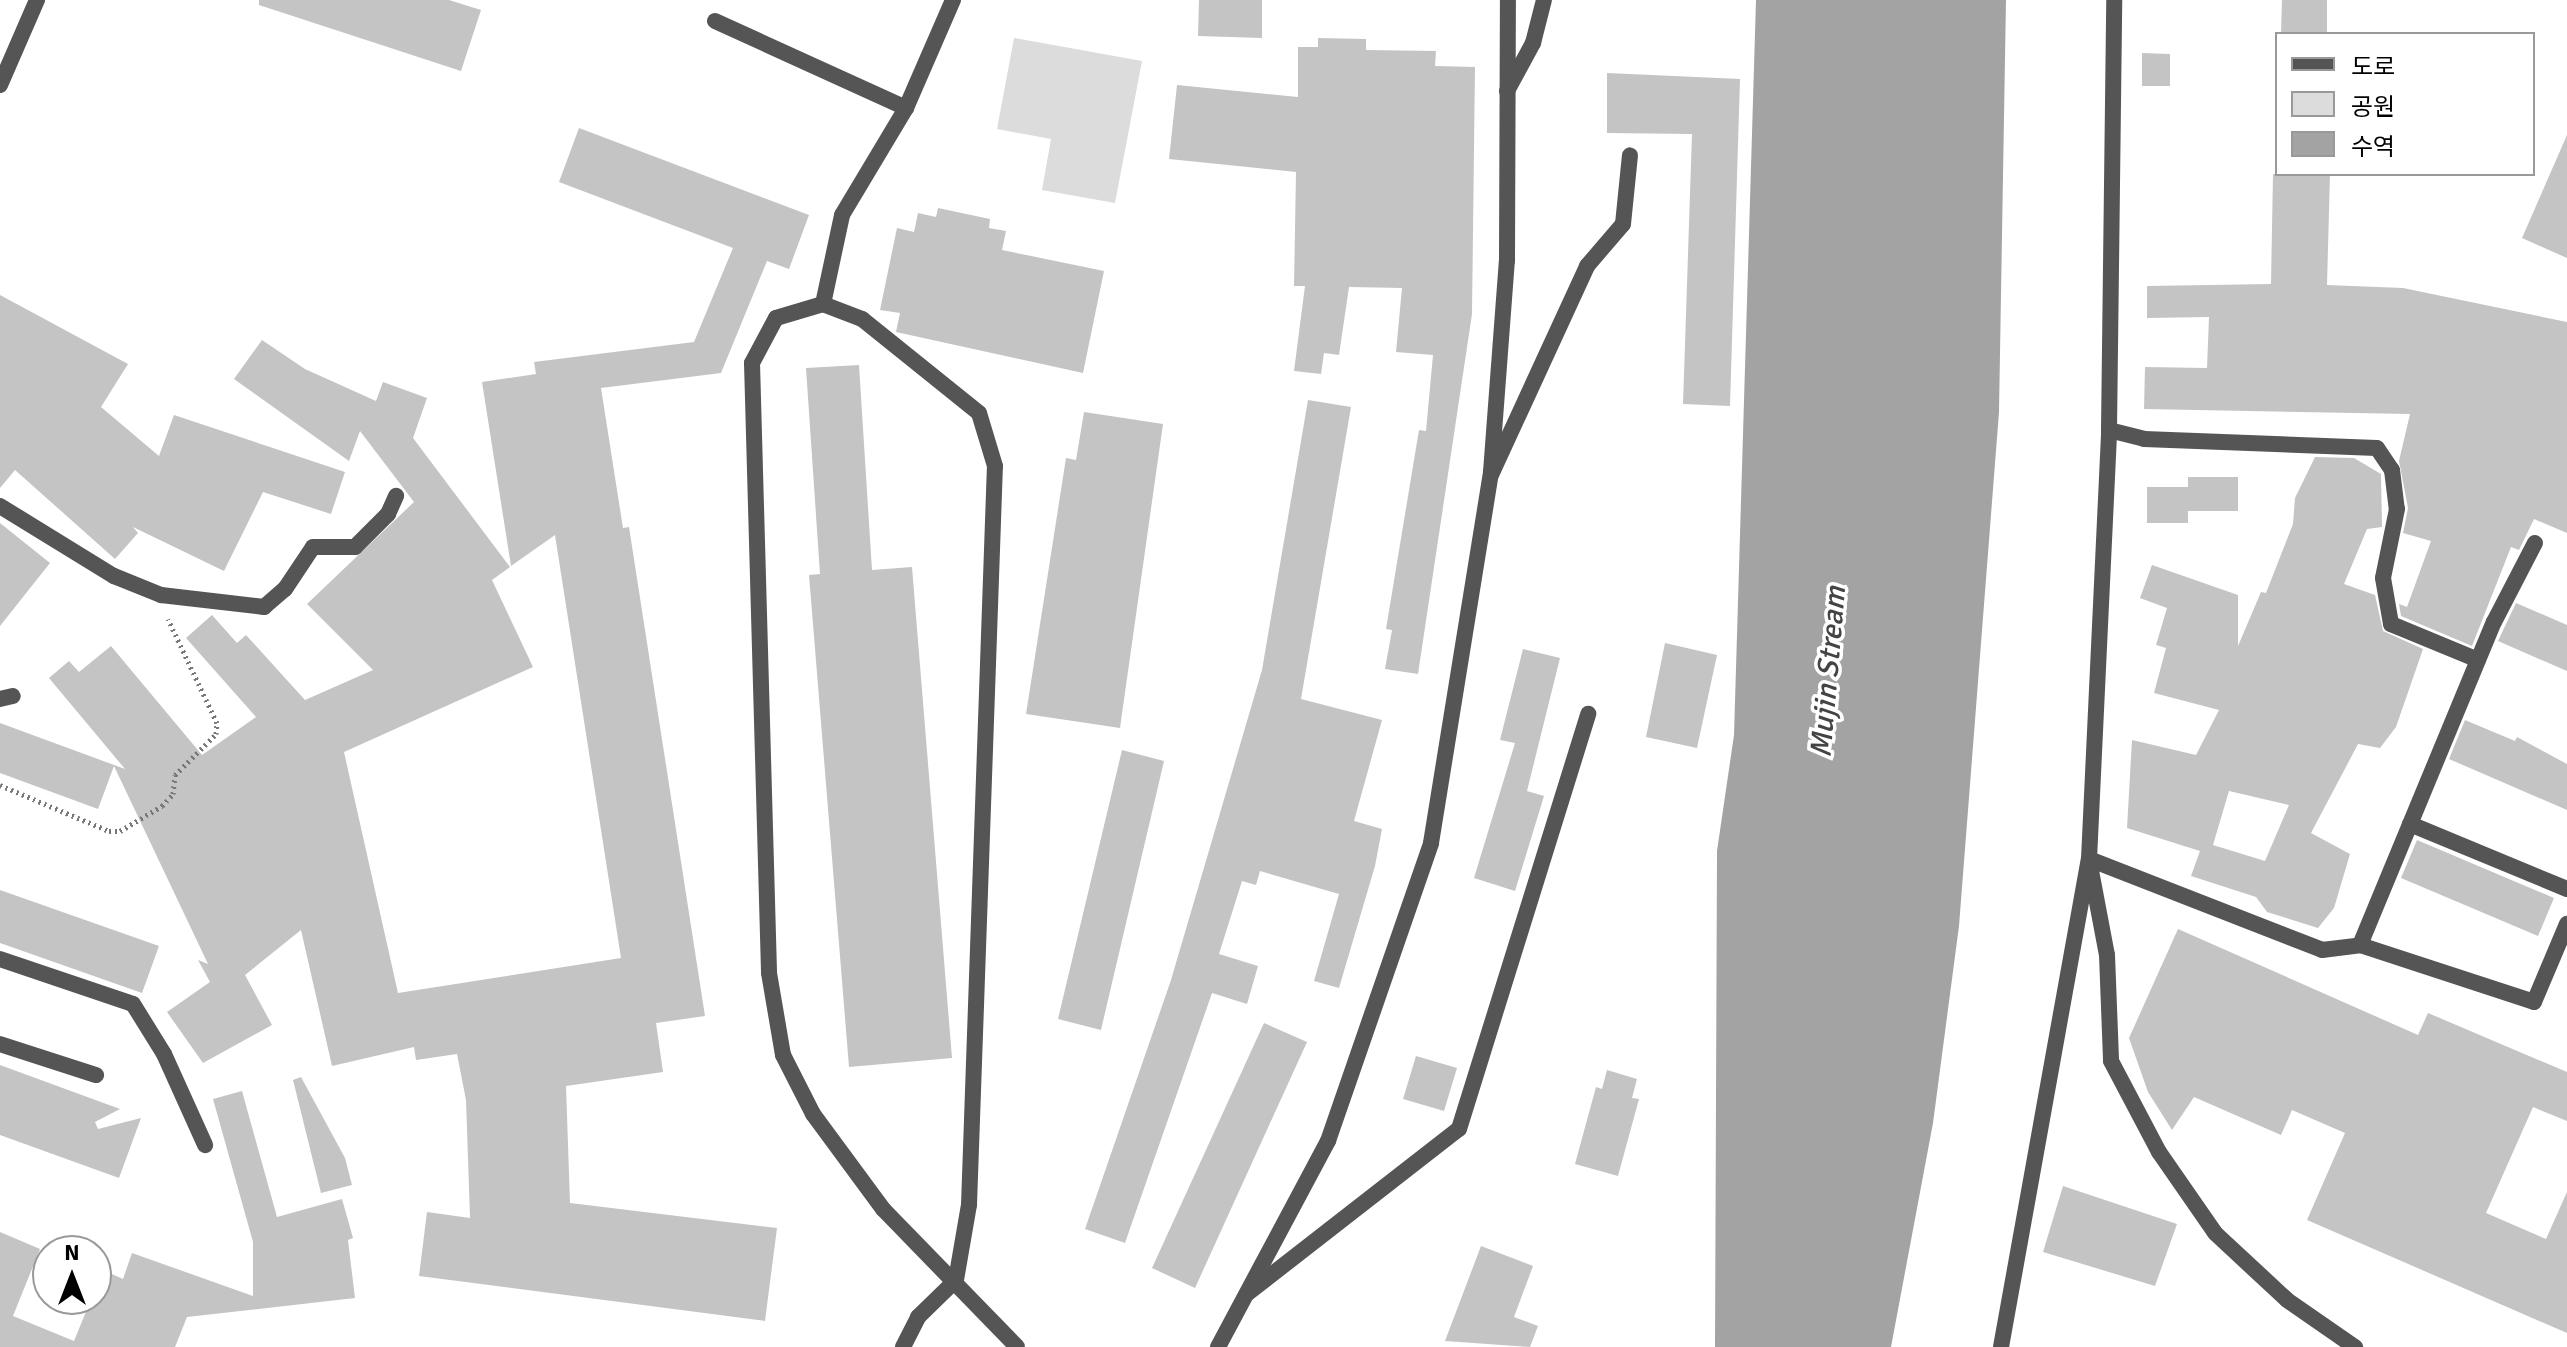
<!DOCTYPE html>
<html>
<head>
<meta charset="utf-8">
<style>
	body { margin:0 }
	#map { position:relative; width:2567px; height:1347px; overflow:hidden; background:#fff; font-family:Signika,"Noto Sans KR",sans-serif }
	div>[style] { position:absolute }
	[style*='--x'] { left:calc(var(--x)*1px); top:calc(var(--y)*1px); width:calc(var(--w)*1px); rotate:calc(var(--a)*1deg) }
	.green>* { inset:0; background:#dcdcdc }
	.water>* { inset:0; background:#a3a3a3 }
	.building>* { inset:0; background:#c4c4c4 }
	.path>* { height:5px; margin-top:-2.5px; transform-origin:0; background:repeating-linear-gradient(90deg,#777 0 2px,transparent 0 6px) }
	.service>* { height:16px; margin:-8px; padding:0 8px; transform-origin:8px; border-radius:8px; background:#555 }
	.minor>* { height:16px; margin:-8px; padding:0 8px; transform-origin:8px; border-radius:8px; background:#555 }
	.tertiary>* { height:16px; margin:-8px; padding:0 8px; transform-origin:8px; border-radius:8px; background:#555 }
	span { translate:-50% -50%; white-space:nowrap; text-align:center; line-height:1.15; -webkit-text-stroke:7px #fff; paint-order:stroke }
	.water-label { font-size:30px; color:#444; font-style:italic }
	.legend { position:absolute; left:2275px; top:32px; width:260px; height:144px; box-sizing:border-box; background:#fff; border:2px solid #999; margin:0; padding:10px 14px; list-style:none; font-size:24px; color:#000 }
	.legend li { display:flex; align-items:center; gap:16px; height:40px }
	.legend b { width:40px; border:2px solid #999 }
	.north { position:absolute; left:32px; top:1235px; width:80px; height:80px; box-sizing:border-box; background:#fff; border:2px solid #999; border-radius:50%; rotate:0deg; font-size:22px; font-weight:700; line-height:32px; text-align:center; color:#000 }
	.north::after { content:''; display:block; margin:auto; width:28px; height:36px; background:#000; clip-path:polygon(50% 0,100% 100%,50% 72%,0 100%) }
</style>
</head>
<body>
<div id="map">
	<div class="green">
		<div style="clip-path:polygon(1014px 38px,1142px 61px,1115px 203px,1042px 190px,1051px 139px,997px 129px)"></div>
	</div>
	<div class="water">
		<div style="clip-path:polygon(1756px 0,2006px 0,1999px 412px,1959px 926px,1933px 1123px,1891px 1347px,1715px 1347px,1717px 851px,1734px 735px)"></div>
	</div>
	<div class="building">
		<div style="clip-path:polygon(259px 0,449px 0,481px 10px,461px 71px,259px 5px)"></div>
		<div style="clip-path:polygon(1199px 0,1262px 0,1262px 38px,1198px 36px)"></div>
		<div style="clip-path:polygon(2282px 0,2327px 0,2327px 34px,2281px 34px)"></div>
		<div style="clip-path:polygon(1318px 38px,1366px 39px,1366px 50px,1436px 51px,1435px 66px,1475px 67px,1472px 314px,1418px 674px,1385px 669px,1392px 630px,1386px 629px,1419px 430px,1426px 431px,1433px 355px,1396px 352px,1402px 288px,1349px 287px,1339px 355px,1324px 353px,1321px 374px,1294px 371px,1305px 286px,1294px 286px,1296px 172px,1169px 159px,1177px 85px,1298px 97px,1298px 47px,1318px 47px)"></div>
		<div style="clip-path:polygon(2142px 53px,2170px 54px,2170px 86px,2142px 86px)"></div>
		<div style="clip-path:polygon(1607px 73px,1740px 79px,1730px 406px,1683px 404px,1692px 134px,1607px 133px)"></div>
		<div style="clip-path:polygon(579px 128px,809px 215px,789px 269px,767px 261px,721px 373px,601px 388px,623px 528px,629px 527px,705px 1016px,656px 1023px,663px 1072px,566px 1086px,570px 1203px,777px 1228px,765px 1321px,419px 1276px,427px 1212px,470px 1218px,466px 1100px,457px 1054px,416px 1060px,414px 1047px,332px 1066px,301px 930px,245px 975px,272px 1025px,203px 1063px,167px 1012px,210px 982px,198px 960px,208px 964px,114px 766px,98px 809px,0 773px,0 723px,125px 769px,49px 678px,69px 661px,79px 672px,111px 646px,202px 755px,256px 717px,186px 638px,212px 615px,237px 643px,246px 635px,305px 700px,373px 670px,307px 604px,414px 502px,360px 431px,349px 461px,234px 379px,262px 340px,305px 369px,376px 401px,383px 382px,427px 398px,413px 438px,510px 567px,492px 580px,533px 667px,344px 752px,398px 993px,621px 958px,555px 535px,511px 566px,482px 382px,536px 374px,534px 362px,694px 342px,733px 248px,559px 182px)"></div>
		<div style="clip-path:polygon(2567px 135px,2567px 258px,2522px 238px)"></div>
		<div style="clip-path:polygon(2273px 174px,2330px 174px,2327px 285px,2403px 288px,2567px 322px,2567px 533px,2534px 519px,2519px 550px,2511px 547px,2472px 646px,2401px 616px,2399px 604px,2407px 607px,2431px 541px,2403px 533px,2408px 508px,2399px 461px,2410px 414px,2144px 409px,2145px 367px,2207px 368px,2209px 317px,2147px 318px,2147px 286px,2271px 284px)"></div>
		<div style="clip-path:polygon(938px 208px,990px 219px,989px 228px,1006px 231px,1002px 250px,1104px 271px,1083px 373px,896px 332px,900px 313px,880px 310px,897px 228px,914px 232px,918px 213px,936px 217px)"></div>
		<div style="clip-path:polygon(0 295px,128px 364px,101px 407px,159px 456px,174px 415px,345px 472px,331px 514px,263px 492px,224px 571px,133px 527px,138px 533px,115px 559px,15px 470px,0 488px)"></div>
		<div style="clip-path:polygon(859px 365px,872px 570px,912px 567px,952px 1058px,849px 1067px,809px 575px,820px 574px,806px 368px)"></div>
		<div style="clip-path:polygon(1308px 400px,1351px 407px,1301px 699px,1382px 720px,1354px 821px,1382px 829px,1375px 866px,1339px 988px,1314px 981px,1339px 894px,1260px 871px,1256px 885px,1242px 881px,1219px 954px,1258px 966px,1247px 1004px,1212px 993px,1125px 1243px,1085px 1229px,1171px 980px,1262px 670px)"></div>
		<div style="clip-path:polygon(1084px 412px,1163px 424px,1120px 728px,1026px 714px,1066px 458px,1076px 460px)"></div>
		<div style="clip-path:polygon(evenodd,2315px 457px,2354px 458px,2381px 474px,2382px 527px,2367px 529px,2344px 584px,2375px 595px,2383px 631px,2423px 649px,2396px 727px,2380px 748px,2358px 744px,2311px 833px,2350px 854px,2334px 908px,2318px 928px,2267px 912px,2256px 897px,2191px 876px,2200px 851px,2127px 828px,2132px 740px,2196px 755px,2219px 710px,2154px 693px,2166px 648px,2156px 645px,2167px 608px,2140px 598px,2152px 565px,2238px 595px,2238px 646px,2261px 592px,2266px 593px,2293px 524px,2295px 498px,2315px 457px,2229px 791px,2289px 805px,2265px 861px,2213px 845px,2229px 791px)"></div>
		<div style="clip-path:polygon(2188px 477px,2238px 477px,2238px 511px,2188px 511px,2188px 523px,2147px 523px,2147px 487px,2188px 487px)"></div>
		<div style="clip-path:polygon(0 523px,50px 563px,0 626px)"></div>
		<div style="clip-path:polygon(2516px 603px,2567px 625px,2567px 671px,2498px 641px)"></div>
		<div style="clip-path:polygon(1665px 643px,1717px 655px,1697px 748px,1646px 737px)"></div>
		<div style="clip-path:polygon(1523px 649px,1560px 658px,1527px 791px,1544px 796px,1515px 891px,1474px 878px,1515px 743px,1500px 740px)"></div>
		<div style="clip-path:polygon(2465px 720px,2515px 741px,2517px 737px,2567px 764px,2567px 810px,2449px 759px)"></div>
		<div style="clip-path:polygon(1122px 750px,1164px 761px,1101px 1030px,1058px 1019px)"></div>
		<div style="clip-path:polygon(2417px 840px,2554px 898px,2538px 936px,2401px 878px)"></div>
		<div style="clip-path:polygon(0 890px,159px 946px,142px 993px,0 943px)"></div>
		<div style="clip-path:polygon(2178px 929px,2418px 1035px,2428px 1013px,2567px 1072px,2567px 1121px,2533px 1107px,2486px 1213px,2546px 1239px,2567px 1192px,2567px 1333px,2307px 1220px,2345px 1133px,2292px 1110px,2281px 1135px,2194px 1097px,2172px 1130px,2148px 1092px,2129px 1038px)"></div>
		<div style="clip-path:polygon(1264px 1023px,1307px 1042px,1195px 1288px,1152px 1268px)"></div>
		<div style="clip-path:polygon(1416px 1056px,1457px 1068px,1444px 1111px,1403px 1099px)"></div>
		<div style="clip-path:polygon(0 1065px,120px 1109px,95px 1122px,98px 1129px,141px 1118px,119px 1178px,0 1135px)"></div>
		<div style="clip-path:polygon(1607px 1070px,1637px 1079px,1632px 1098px,1639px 1099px,1618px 1176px,1575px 1164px,1596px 1087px,1602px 1089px)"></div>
		<div style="clip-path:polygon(301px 1077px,345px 1158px,352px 1185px,321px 1193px,293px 1080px)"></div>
		<div style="clip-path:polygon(242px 1091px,277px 1217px,342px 1199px,353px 1238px,348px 1240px,355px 1298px,187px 1317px,175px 1347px,0 1347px,0 1232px,40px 1249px,13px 1316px,74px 1341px,103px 1270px,123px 1279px,132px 1253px,253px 1296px,253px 1242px,213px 1099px)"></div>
		<div style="clip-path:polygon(2063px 1186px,2177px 1224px,2155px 1286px,2043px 1252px)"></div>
		<div style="clip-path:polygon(1481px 1246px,1533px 1266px,1514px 1317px,1538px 1326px,1530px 1347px,1445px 1341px)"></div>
	</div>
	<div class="path">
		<div style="--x:0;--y:785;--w:118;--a:22.9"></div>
		<div style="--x:109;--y:831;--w:11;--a:0"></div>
		<div style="--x:120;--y:831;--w:49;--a:-30.8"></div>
		<div style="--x:162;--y:806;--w:16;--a:-47"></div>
		<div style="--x:173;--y:794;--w:19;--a:-84"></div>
		<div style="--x:175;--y:775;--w:58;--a:-45"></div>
		<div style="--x:216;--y:734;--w:11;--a:-85"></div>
		<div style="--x:217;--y:723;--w:115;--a:-115.2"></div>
	</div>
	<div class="service">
		<div style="--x:715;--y:21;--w:210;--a:24.5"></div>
		<div style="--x:1507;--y:91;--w:55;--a:-61.6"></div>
		<div style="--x:1533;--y:43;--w:44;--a:-75.7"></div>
		<div style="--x:1491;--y:475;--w:230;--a:-65.3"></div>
		<div style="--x:1587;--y:266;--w:55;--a:-49.4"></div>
		<div style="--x:1623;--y:224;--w:69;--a:-84.2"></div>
		<div style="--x:2410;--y:824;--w:170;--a:22.5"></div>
		<div style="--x:0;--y:959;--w:140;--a:18.7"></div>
		<div style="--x:133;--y:1004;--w:59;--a:58.2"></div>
		<div style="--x:164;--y:1054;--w:100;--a:65.7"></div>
		<div style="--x:1248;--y:1293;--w:267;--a:-37.9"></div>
		<div style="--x:1459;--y:1129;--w:435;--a:-72.7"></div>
	</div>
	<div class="minor">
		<div style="--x:0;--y:85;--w:93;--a:-66.5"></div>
		<div style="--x:823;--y:304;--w:49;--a:163.4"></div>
		<div style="--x:776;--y:318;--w:51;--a:118.1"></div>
		<div style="--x:752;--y:363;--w:610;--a:88.4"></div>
		<div style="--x:769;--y:973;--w:83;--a:80.3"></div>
		<div style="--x:783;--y:1055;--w:66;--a:63"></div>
		<div style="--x:813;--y:1114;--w:118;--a:53.6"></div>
		<div style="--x:883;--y:1209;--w:192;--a:45.8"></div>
		<div style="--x:2109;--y:430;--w:36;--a:14"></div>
		<div style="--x:2144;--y:439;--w:233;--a:2.2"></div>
		<div style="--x:2377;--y:448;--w:27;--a:56"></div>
		<div style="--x:2392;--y:470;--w:39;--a:83"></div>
		<div style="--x:2397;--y:509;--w:70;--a:101.5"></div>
		<div style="--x:2383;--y:578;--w:47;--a:80.1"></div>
		<div style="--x:2391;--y:624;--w:94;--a:22.5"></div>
		<div style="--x:0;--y:506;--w:134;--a:31.6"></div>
		<div style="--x:114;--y:576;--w:51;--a:22"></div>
		<div style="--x:161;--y:595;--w:104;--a:6.6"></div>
		<div style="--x:264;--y:607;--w:28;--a:-41"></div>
		<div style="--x:285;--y:589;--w:50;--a:-56.3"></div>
		<div style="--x:313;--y:547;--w:42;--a:0"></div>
		<div style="--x:355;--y:547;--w:47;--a:-45"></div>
		<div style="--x:388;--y:514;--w:20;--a:-66"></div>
		<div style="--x:0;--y:699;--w:13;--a:-13"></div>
		<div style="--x:2089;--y:859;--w:250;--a:21.3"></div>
		<div style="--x:2322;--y:950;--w:38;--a:-7"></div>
		<div style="--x:2360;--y:945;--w:183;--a:18.1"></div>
		<div style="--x:2534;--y:1002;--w:85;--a:-67.1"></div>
		<div style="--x:2089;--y:860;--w:97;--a:79.3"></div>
		<div style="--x:2107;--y:955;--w:106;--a:87.8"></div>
		<div style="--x:2111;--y:1061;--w:103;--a:62.2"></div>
		<div style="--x:2159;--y:1152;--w:98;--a:55.3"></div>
		<div style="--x:2215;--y:1233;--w:98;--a:42.9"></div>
		<div style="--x:2287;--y:1300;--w:83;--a:34.7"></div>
		<div style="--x:2360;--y:945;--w:350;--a:-67.5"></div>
		<div style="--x:2494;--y:622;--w:89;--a:-62.6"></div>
		<div style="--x:0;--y:1044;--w:101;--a:17.9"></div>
		<div style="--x:903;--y:1347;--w:34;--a:-63"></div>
		<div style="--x:918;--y:1317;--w:53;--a:-44.2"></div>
		<div style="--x:956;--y:1280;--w:76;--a:-80.2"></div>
		<div style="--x:969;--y:1205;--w:739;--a:-87.99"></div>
		<div style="--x:995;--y:466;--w:55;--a:-106.8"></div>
		<div style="--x:979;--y:413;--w:150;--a:-141.2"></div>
		<div style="--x:862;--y:319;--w:42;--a:-159"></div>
		<div style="--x:823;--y:304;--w:91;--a:-77.9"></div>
		<div style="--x:842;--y:215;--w:125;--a:-59.1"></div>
		<div style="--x:906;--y:108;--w:118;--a:-66.5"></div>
	</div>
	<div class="tertiary">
		<div style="--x:1218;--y:1347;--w:234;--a:-61.9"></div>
		<div style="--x:1328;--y:1141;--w:315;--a:-70.9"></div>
		<div style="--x:1431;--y:843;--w:376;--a:-80.8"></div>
		<div style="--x:1491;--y:472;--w:212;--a:-85.7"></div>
		<div style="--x:1507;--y:261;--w:261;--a:-89.8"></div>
		<div style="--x:2001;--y:1347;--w:496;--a:-79.8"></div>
		<div style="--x:2089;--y:859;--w:429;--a:-87.3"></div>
		<div style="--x:2109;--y:430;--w:430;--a:-89.3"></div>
	</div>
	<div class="water-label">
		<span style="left:1829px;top:672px;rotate:-85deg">Mujin Stream</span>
	</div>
	<ul class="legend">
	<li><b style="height:10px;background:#555"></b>도로</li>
	<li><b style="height:22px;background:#dcdcdc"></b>공원</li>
	<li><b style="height:22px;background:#a3a3a3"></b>수역</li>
	</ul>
	<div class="north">N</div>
</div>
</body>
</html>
